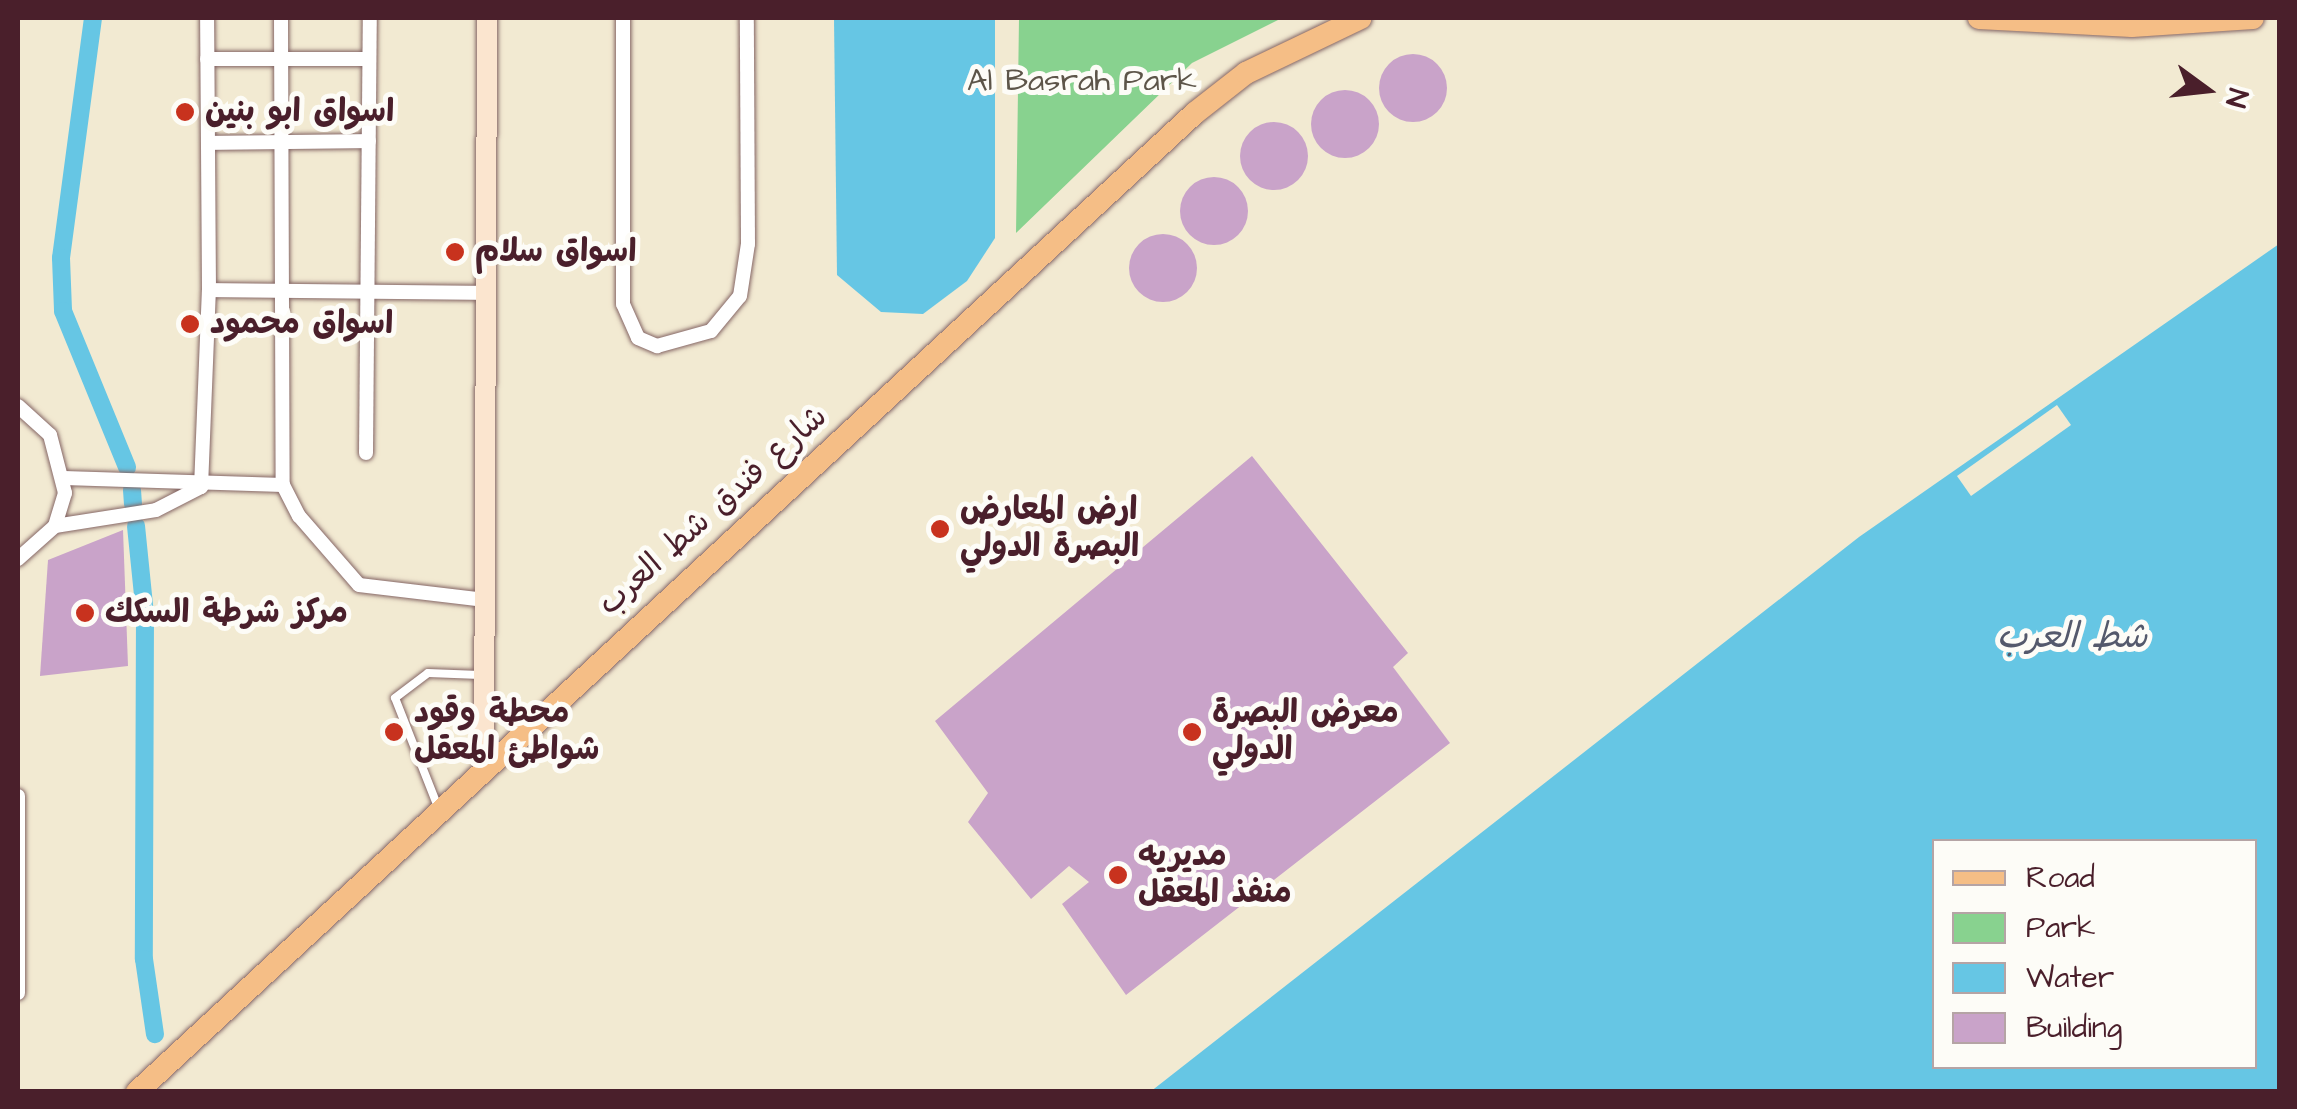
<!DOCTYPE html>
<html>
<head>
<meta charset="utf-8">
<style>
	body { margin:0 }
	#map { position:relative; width:2297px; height:1109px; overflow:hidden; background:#f2ead2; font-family:"Architects Daughter","Playpen Sans Arabic",sans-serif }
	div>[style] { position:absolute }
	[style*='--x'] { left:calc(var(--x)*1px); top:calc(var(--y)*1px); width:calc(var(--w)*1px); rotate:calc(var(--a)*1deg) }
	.green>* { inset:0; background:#88d28f }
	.water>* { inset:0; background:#66c6e4 }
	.pier>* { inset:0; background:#f2ead2 }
	.canal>* { height:18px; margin:-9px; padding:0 9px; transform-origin:9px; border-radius:9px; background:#66c6e4 }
	.building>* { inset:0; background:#c9a3c9 }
	.round { border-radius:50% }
	.roads { filter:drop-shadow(0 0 2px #856665) drop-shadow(0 0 2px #856665) }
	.lane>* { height:8px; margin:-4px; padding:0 4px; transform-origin:4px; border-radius:4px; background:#fff }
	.street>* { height:14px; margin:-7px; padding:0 7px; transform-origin:7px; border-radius:7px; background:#fff }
	.secondary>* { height:20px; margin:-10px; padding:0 10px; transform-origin:10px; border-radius:10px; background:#fbe5cf }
	.primary>* { height:22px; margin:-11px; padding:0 11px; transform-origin:11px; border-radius:11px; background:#f5be86 }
	.dots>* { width:28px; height:28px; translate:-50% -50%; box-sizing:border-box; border:5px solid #fdfcf7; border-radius:50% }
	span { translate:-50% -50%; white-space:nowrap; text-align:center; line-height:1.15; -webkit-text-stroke:10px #fdfcf7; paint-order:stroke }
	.park-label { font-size:32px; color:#5d5549 }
	.poi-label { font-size:32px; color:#4a1f2b; font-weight:700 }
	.left { translate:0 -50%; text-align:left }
	.street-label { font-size:32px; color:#4a1f2b }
	.water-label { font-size:35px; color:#54596c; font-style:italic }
	.frame { position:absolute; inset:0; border:20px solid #4a1f2b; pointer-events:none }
	.legend { position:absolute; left:1932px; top:839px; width:325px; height:230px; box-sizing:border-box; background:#fdfcf7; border:2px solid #b5a4a5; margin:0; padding:12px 18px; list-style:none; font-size:30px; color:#4a1f2b }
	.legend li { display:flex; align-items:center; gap:20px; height:50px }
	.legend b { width:50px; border:2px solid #b5a4a5 }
	.north { position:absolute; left:2157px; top:40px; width:100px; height:100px; -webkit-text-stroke:8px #fdfcf7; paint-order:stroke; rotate:105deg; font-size:28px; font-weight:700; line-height:40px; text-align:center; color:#4a1f2b }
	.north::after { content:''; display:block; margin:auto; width:35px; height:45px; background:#4a1f2b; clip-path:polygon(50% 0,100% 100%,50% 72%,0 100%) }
</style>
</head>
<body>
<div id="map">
	<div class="green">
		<div style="clip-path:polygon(1019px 18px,1282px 18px,1192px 63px,1016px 233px)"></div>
	</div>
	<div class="water">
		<div style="clip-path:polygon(834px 18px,995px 18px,995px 238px,967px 281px,923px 314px,881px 312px,837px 275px)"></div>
		<div style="clip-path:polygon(evenodd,2279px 244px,2279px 1091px,1150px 1092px,1859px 537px,2279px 244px,1934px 842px,2254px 842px,2254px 1066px,1934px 1066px,1934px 842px)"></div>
	</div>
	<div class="pier">
		<div style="clip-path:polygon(2057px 405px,2071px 425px,1971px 496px,1957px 476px)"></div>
	</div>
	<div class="canal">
		<div style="--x:93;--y:18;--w:242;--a:97.6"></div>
		<div style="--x:61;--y:258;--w:53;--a:87.8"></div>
		<div style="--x:63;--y:311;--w:169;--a:67.7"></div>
		<div style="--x:132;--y:490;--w:14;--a:86"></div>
		<div style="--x:136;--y:526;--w:88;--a:84.2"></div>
		<div style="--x:145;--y:614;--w:345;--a:90.2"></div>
		<div style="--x:144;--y:959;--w:76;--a:81.7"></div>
	</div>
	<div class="building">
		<div class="round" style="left:1379px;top:54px;width:68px;height:68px"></div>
		<div class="round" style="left:1311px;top:90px;width:68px;height:68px"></div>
		<div class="round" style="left:1240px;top:122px;width:68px;height:68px"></div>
		<div class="round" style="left:1180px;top:177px;width:68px;height:68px"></div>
		<div class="round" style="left:1129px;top:234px;width:68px;height:68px"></div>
		<div style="clip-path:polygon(1252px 456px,1408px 653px,1393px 667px,1450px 743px,1126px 995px,1062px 904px,1089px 882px,1069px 866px,1031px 899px,968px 822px,988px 793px,935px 721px)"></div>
		<div style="clip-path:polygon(123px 530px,128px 666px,40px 676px,48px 560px)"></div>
	</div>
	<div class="roads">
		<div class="lane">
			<div style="--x:438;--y:807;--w:117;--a:-111.5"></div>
			<div style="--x:395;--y:698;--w:41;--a:-37.1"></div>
			<div style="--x:428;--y:673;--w:52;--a:2.2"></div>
		</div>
		<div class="street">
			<div style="--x:281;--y:18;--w:467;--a:89.8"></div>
			<div style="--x:283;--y:485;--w:35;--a:63"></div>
			<div style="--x:299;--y:516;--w:91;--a:49"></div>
			<div style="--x:359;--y:585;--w:127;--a:6.8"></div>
			<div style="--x:623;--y:18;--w:286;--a:90"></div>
			<div style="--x:623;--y:304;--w:37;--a:66"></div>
			<div style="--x:638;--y:338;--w:21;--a:23"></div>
			<div style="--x:657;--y:346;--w:56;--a:-15.5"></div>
			<div style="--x:711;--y:331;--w:45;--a:-50.4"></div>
			<div style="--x:740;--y:296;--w:53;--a:-81.3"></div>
			<div style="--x:748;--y:244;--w:226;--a:-90.3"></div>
			<div style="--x:207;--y:59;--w:162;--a:0"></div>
			<div style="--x:208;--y:143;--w:161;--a:-0.7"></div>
			<div style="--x:209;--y:290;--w:279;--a:0.6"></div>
			<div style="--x:18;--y:406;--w:43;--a:42.2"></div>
			<div style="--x:50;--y:435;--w:60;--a:75.5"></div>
			<div style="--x:65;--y:493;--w:34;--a:107"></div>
			<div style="--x:55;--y:526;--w:50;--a:138.3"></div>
			<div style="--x:366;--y:453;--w:435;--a:-89.5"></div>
			<div style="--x:64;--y:478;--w:219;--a:1.8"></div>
			<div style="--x:55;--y:526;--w:102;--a:-9"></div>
			<div style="--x:156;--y:510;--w:51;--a:-27.1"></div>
			<div style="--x:201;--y:487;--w:197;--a:-87.7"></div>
			<div style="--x:209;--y:290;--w:272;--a:-90.4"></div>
			<div style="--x:18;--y:796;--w:197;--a:90"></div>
		</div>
		<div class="secondary">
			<div style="--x:484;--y:765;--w:747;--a:-89.77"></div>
		</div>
		<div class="primary">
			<div style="--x:1979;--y:18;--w:153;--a:3"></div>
			<div style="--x:2132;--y:26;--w:121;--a:-3.8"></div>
			<div style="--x:137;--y:1092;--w:1441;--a:-42.78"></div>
			<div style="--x:1195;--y:113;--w:65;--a:-38.1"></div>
			<div style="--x:1246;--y:73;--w:127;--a:-25.6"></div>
		</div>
	</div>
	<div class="dots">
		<div style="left:185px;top:112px;background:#c8321e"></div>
		<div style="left:455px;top:252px;background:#c8321e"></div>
		<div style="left:190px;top:324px;background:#c8321e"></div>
		<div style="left:940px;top:529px;background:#c8321e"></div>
		<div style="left:85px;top:613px;background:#c8321e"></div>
		<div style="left:394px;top:732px;background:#c8321e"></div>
		<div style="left:1192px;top:732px;background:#c8321e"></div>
		<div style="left:1118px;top:875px;background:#c8321e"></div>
	</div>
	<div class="park-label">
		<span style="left:1082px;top:81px">Al Basrah Park</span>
	</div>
	<div class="poi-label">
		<span class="left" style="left:205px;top:112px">اسواق ابو بنين</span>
		<span class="left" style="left:475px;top:252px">اسواق سلام</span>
		<span class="left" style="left:210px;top:324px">اسواق محمود</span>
		<span class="left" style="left:960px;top:529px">ارض المعارض<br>البصرة الدولي</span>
		<span class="left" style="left:105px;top:613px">مركز شرطة السكك</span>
		<span class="left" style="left:414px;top:732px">محطة وقود<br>شواطئ المعقل</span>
		<span class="left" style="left:1212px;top:732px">معرض البصرة<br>الدولي</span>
		<span class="left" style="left:1138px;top:875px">مديريه<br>منفذ المعقل</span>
	</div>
	<div class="street-label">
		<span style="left:713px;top:511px;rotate:-42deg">شارع فندق شط العرب</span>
	</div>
	<div class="water-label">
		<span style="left:2072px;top:637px">شط العرب</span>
	</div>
	<div class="frame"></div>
	<ul class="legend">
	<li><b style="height:12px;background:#f5be86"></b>Road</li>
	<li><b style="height:28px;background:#88d28f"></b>Park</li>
	<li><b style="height:28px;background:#66c6e4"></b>Water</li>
	<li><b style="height:28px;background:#c9a3c9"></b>Building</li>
	</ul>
	<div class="north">N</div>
</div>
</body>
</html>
